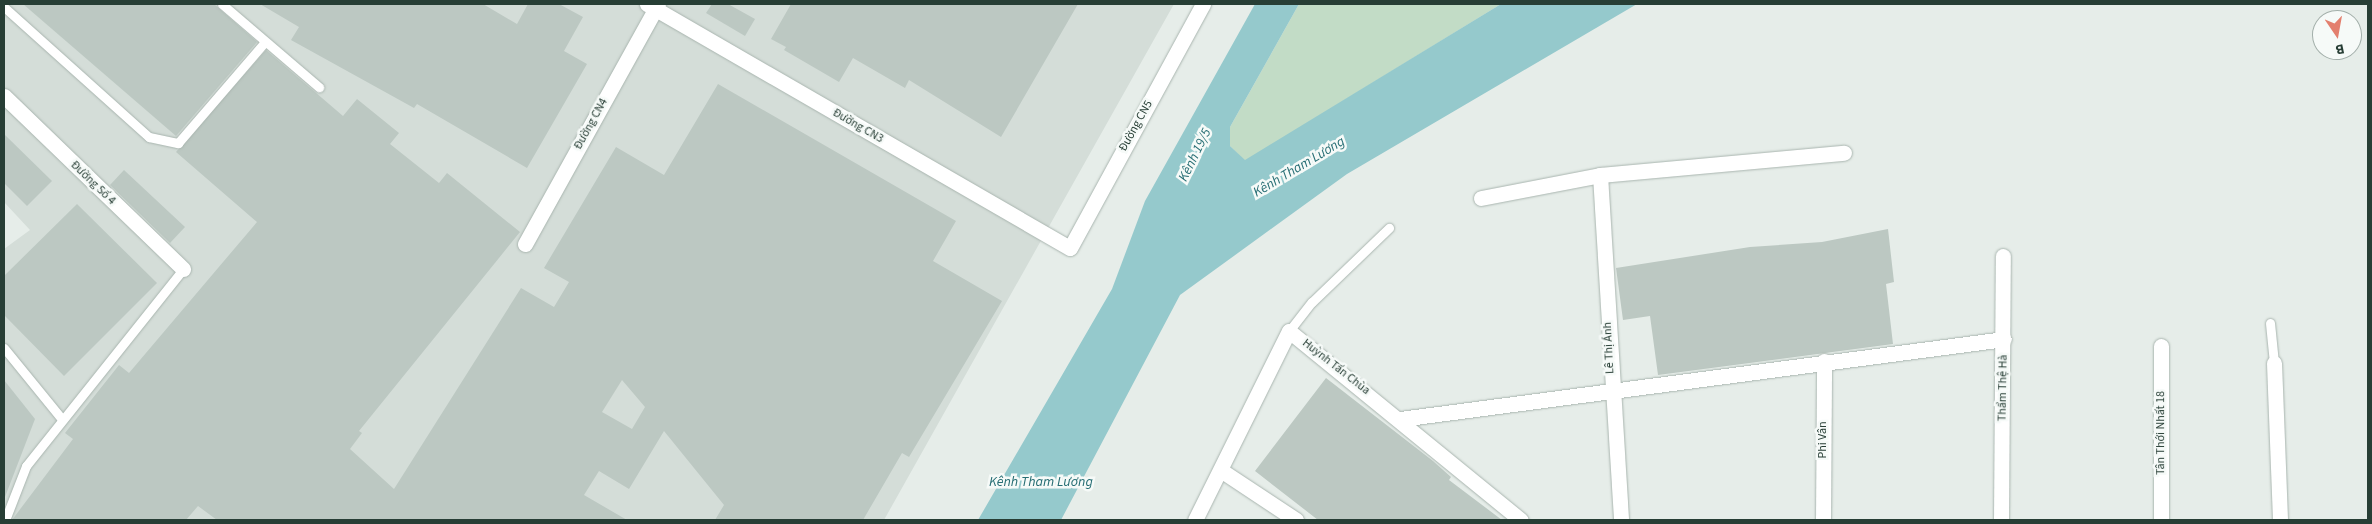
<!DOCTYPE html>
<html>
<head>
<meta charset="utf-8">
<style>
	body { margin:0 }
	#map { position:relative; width:2372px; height:524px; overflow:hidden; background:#e6ede9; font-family:"Source Sans 3",sans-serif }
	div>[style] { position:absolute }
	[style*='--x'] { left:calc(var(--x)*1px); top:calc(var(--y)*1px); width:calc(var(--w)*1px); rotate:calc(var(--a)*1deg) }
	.built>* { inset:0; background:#d4ddd8 }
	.green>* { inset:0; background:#c2dcc6 }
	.water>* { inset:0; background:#95c9cc }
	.building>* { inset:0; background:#bcc8c2 }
	.roads { filter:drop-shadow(0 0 1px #a9b5af) drop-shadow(0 0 1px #a9b5af) }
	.lane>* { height:9px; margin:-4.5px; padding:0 4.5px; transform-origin:4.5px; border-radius:4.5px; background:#fff }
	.street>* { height:15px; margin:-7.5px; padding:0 7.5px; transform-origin:7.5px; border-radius:7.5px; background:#fff }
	span { translate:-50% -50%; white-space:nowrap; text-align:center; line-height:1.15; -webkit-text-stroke:5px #f6faf8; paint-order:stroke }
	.street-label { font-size:12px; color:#273e35 }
	.water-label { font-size:14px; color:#276e74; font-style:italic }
	.frame { position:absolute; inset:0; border:5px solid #273e35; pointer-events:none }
	.north { position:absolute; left:2312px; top:10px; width:50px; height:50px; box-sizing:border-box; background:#f6faf8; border:1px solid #a3afaa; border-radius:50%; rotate:168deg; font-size:14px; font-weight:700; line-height:20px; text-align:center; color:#273e35 }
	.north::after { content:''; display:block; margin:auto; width:18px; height:22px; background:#e37f6e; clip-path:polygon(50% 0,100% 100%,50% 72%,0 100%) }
</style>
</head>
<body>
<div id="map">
	<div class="built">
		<div style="clip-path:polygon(4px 4px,1174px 4px,884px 520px,4px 520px,4px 249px,30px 230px,4px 202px)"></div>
	</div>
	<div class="green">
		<div style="clip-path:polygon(1299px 4px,1501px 4px,1245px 161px,1230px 146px,1230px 127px)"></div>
	</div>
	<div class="water">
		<div style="clip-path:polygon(1255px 4px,1299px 4px,1230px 127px,1230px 146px,1245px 160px,1501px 4px,1637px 4px,1347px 174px,1180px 295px,1061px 520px,978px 520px,1112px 289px,1145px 201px)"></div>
	</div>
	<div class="building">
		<div style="clip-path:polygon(23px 4px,214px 4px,257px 42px,176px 136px)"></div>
		<div style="clip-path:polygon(260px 4px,483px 4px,517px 24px,528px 4px,559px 4px,583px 17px,564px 51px,587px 64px,527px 168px,417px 104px,414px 108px,291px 40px,299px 27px)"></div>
		<div style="clip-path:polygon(712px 4px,728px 4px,755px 19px,745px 36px,706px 13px)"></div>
		<div style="clip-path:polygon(791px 4px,1078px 4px,1001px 137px,909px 80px,905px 88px,853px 58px,839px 82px,784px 50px,786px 47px,771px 39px)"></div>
		<div style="clip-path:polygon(evenodd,266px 50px,343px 116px,357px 99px,399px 133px,390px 144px,439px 183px,447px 173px,520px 232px,359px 431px,362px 433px,350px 449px,394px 489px,521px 288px,554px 307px,569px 282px,544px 268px,616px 147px,664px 175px,718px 84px,956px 221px,933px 261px,1002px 301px,909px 457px,902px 453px,863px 520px,715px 520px,724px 505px,664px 431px,629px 489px,599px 471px,584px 495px,627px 520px,217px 520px,198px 506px,186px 520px,12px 520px,73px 439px,65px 433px,119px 365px,129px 373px,257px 222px,176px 152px,266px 50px,622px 380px,645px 407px,632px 429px,602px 412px,622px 380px)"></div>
		<div style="clip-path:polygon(4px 134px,52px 181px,27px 206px,4px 183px)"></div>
		<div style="clip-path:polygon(124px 170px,185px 227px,170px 243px,110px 185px)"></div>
		<div style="clip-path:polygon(77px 204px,157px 283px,64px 376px,4px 315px,4px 276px)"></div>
		<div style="clip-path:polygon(1888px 229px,1894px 282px,1886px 284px,1893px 344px,1658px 375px,1650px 316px,1623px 320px,1616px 268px,1750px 247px,1822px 242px)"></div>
		<div style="clip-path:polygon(1326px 378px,1433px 461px,1451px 477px,1449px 480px,1502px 520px,1318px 520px,1255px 471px)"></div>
		<div style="clip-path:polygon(4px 380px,35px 419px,5px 497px,4px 496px)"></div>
	</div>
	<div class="roads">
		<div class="lane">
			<div style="--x:222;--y:4;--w:128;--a:40.6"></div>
			<div style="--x:4;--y:7;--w:195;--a:41.9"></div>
			<div style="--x:149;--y:137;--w:30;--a:12"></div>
			<div style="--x:178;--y:143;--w:133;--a:-49.3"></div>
			<div style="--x:2270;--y:323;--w:40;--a:84.3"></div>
			<div style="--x:1289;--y:331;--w:37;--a:-52"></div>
			<div style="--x:1312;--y:302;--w:107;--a:-43.9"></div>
			<div style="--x:4;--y:348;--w:92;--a:50.8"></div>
			<div style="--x:5;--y:520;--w:58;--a:-68.7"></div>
			<div style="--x:26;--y:466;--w:252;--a:-51.4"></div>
		</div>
		<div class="street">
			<div style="--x:647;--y:4;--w:488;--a:30"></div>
			<div style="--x:1070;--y:248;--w:278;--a:-61.4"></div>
			<div style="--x:4;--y:96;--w:249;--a:44"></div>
			<div style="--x:1600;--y:175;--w:346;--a:86.5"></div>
			<div style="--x:1481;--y:198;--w:121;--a:-10.9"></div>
			<div style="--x:1600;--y:175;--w:245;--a:-5.2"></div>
			<div style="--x:525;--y:244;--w:274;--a:-61"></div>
			<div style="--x:2274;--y:363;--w:157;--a:87.8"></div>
			<div style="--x:1400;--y:419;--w:609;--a:-7.54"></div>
			<div style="--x:1222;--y:471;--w:89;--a:33.5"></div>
			<div style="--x:1195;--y:520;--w:211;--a:-63.6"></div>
			<div style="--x:1289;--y:331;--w:299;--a:39.2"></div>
			<div style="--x:1823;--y:520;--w:159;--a:-89.6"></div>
			<div style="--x:2001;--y:520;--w:264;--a:-89.6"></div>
			<div style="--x:2161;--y:520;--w:174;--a:-90"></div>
		</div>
	</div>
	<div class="street-label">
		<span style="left:591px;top:124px;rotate:-61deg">Đường CN4</span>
		<span style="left:858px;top:126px;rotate:30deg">Đường CN3</span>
		<span style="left:1136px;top:126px;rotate:-61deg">Đường CN5</span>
		<span style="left:93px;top:183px;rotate:44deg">Đường Số 4</span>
		<span style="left:1609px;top:348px;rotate:-93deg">Lê Thị Ánh</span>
		<span style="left:1336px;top:367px;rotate:38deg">Huỳnh Tấn Chùa</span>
		<span style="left:2003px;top:388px;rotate:-89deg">Thẩm Thệ Hà</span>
		<span style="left:2161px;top:433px;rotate:-90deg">Tân Thới Nhất 18</span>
		<span style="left:1823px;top:440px;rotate:-90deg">Phi Vân</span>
	</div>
	<div class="water-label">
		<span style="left:1195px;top:155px;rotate:-64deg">Kênh 19/5</span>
		<span style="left:1299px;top:167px;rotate:-31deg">Kênh Tham Lương</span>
		<span style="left:1041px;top:482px">Kênh Tham Lương</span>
	</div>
	<div class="frame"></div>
	<div class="north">B</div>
</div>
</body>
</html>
